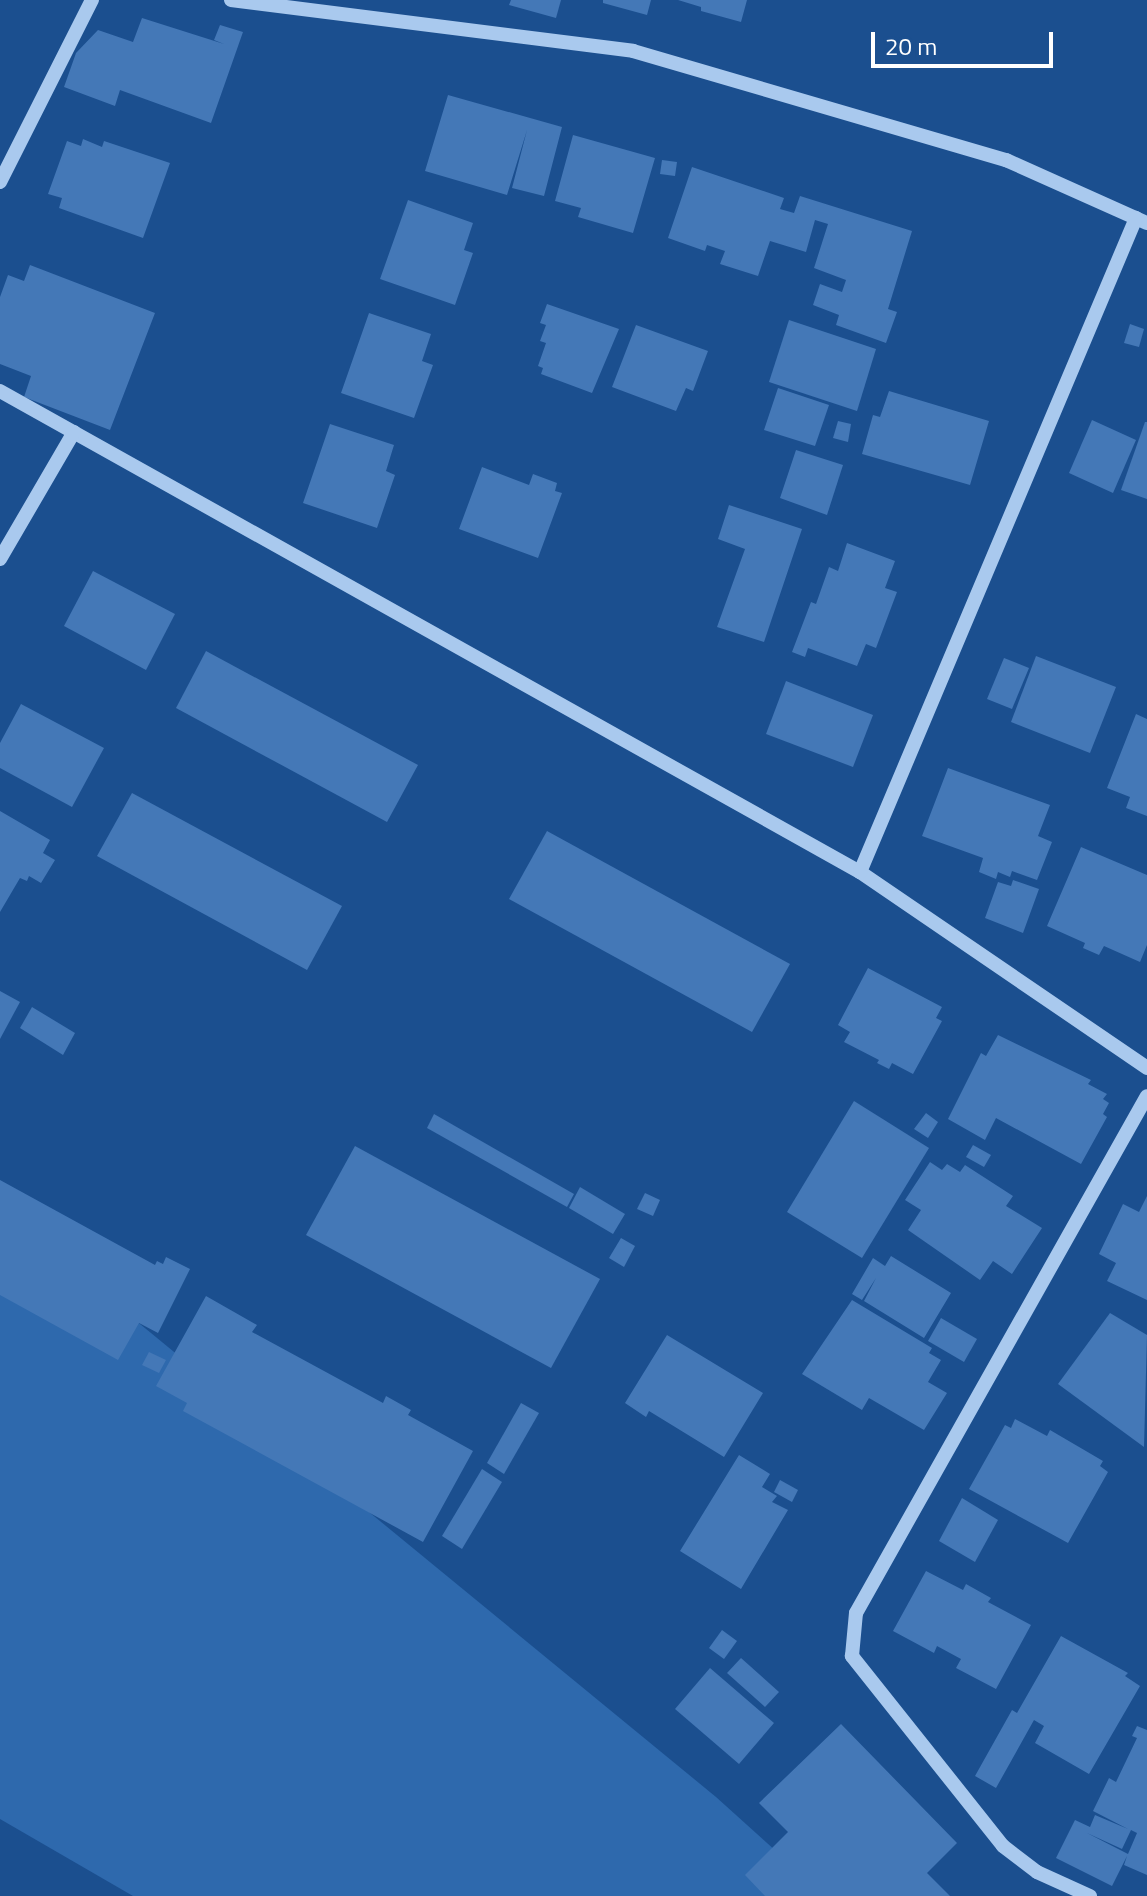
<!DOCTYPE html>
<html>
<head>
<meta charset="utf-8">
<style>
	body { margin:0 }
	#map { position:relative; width:1147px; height:1896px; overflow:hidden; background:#1b4f8f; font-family:"Titillium Web",sans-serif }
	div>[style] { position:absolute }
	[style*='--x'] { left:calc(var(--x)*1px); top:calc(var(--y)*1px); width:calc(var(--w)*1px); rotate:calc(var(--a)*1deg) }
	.green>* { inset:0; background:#2e69ad }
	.building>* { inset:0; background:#4478b7 }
	.minor>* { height:14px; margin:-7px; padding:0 7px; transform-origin:7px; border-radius:7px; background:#a9c9ee }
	span { translate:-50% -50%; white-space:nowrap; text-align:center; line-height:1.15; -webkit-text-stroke:7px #1b4f8f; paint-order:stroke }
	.scale { position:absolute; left:871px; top:32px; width:182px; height:36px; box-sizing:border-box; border:4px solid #fff; border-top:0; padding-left:10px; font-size:24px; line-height:28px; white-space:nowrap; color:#fff; -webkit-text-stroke:6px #1b4f8f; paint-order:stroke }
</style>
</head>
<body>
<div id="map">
	<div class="green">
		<div style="clip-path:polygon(0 1209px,716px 1797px,826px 1896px,133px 1896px,0 1819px)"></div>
	</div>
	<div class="building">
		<div style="clip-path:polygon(511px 0,561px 0,556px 18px,509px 5px)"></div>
		<div style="clip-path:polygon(603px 0,651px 0,647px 15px,603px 3px)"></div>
		<div style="clip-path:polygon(678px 0,747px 0,741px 22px,701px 11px,701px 7px)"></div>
		<div style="clip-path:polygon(142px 18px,224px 44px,214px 40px,220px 25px,243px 32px,211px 123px,120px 90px,115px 106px,64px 87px,76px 53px,98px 30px,133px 42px)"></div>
		<div style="clip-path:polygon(448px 95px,562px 127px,544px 196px,512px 188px,527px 130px,507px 195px,425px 171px)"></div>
		<div style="clip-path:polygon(573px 135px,655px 158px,633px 233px,578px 217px,581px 208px,555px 201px)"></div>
		<div style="clip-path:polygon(83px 139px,102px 147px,104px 141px,170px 163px,143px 238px,59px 208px,62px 198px,48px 194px,67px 141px,81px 146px)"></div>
		<div style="clip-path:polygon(662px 160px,677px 162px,675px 176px,660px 174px)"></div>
		<div style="clip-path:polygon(692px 167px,784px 198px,780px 209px,794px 213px,800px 196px,912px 231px,888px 309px,897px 312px,886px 343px,836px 325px,839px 315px,813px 305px,820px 284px,842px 292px,846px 280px,814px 268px,828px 224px,815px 220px,806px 252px,770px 241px,758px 276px,720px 264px,725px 251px,707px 245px,705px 251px,668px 238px)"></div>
		<div style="clip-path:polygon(408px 200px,473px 223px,464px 250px,473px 253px,455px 305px,380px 279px)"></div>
		<div style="clip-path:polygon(30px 265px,155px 313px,110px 430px,24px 397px,31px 376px,0 364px,0 297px,8px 275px,24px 281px)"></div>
		<div style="clip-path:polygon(547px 304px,619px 329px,592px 393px,541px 374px,543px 368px,538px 366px,546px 343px,540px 341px,546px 325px,540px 323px)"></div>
		<div style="clip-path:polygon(369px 313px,431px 334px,422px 361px,433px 365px,414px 418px,341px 393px)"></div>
		<div style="clip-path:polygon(789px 320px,876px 349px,857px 411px,769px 382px)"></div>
		<div style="clip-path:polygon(1130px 324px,1144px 329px,1139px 347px,1124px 343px)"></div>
		<div style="clip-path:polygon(636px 325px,708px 351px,693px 391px,686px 388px,676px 411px,612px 387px)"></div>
		<div style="clip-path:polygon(778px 388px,829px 405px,815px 446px,764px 430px)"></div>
		<div style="clip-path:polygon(889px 391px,989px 421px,970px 485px,862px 454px,873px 415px,880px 417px)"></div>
		<div style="clip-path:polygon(1092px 420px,1136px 440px,1113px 493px,1069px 473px)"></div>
		<div style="clip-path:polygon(838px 421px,851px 424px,848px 442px,833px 438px)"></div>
		<div style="clip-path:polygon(1145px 422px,1147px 422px,1147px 499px,1121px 490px)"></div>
		<div style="clip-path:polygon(330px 424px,394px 445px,386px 471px,395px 475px,377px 528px,303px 503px)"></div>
		<div style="clip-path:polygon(796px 450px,843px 465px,827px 515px,780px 498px)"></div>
		<div style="clip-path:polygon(482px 467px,529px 485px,533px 474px,557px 483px,555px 491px,562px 493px,538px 558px,459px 529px)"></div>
		<div style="clip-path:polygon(729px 505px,802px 529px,764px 642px,717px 627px,745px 549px,718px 539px)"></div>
		<div style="clip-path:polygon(847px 543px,895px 561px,885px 588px,897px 592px,876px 648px,866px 644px,857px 666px,808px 648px,805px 657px,792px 652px,811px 602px,816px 604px,829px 567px,838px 571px)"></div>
		<div style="clip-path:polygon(93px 571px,175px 614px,146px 670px,64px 626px)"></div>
		<div style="clip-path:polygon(206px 651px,418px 765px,387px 822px,176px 708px)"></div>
		<div style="clip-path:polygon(1036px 656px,1116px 687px,1090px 753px,1011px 722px)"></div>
		<div style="clip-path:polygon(1004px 658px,1029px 668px,1012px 709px,987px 699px)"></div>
		<div style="clip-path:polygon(786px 681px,873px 715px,853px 767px,766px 734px)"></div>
		<div style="clip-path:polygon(21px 704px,104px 748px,72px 807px,0 768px,0 743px)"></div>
		<div style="clip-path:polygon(1136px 714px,1147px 719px,1147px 816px,1126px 808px,1130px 797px,1107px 788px)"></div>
		<div style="clip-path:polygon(948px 768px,1050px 805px,1038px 836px,1052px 842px,1037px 880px,1012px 871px,1010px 877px,998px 872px,996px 879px,979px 872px,983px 858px,922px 836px)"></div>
		<div style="clip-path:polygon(132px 793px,342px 906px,307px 970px,97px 856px)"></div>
		<div style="clip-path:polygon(0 811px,50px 840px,43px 853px,55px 860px,41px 883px,29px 876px,27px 881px,20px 878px,0 912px)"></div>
		<div style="clip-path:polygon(547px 831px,790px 964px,752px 1032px,509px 899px)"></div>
		<div style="clip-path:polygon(1081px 847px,1147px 875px,1147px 945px,1140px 962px,1104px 946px,1099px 955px,1083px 948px,1085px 943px,1047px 926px)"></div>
		<div style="clip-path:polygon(1013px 880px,1039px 889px,1023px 933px,985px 918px,998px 882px,1011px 886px)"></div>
		<div style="clip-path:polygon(868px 968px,942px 1007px,936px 1018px,942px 1021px,913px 1074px,892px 1063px,889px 1069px,877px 1063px,879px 1060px,844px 1042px,850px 1032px,838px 1025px)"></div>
		<div style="clip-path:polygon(0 991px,20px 1002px,0 1039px)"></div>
		<div style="clip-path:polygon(32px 1007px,75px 1033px,63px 1055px,20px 1028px)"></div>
		<div style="clip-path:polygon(998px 1035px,1091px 1080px,1088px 1084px,1107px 1094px,1103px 1099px,1109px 1103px,1103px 1114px,1107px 1117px,1081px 1164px,996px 1118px,985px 1140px,948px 1119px,981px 1053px,986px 1056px)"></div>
		<div style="clip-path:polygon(854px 1101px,929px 1148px,862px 1258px,787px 1212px)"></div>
		<div style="clip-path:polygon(926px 1113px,938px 1122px,928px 1138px,914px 1129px)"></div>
		<div style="clip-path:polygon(434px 1114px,574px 1194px,567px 1207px,427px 1128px)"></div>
		<div style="clip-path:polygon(973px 1145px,991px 1155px,984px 1167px,966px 1157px)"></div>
		<div style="clip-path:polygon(355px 1146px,600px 1279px,551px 1368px,306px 1235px)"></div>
		<div style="clip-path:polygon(930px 1162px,942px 1170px,947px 1164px,960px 1172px,965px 1165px,1013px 1196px,1006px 1206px,1042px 1228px,1012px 1274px,993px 1261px,980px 1280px,908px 1230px,921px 1210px,905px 1200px)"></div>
		<div style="clip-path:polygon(0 1180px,155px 1265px,157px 1261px,163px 1264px,166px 1257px,190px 1269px,158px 1333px,139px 1323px,118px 1360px,0 1295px)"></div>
		<div style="clip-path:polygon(580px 1187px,625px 1214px,613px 1234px,569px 1208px)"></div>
		<div style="clip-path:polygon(645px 1193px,660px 1200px,653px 1216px,637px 1209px)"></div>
		<div style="clip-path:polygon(1147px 1196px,1147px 1300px,1107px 1281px,1116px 1263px,1099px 1254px,1123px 1204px,1139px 1212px)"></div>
		<div style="clip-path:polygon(621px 1238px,635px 1246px,624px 1267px,609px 1258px)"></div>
		<div style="clip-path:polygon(891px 1256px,951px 1293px,924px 1338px,864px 1301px,876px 1278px,862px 1300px,852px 1294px,873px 1258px,885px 1266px)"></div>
		<div style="clip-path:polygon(206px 1296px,257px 1325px,252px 1332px,383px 1403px,386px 1396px,411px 1410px,408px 1415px,473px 1451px,423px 1542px,183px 1411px,187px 1403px,156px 1386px)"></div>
		<div style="clip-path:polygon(852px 1300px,932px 1348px,929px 1353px,941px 1360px,928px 1382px,947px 1393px,924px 1430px,869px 1398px,862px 1410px,802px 1374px)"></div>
		<div style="clip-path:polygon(1110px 1313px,1147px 1335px,1144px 1447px,1058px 1384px)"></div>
		<div style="clip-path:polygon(941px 1318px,977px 1339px,964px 1362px,928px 1341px)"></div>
		<div style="clip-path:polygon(667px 1335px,763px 1393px,724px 1457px,649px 1411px,646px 1417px,625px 1403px)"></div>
		<div style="clip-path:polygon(149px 1352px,166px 1360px,159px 1373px,142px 1365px)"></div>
		<div style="clip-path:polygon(521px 1403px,539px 1413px,504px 1474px,487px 1463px)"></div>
		<div style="clip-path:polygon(1015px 1419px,1047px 1436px,1050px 1430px,1103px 1461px,1100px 1466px,1108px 1472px,1068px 1543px,969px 1489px,1005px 1425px,1011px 1428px)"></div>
		<div style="clip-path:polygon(739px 1455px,770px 1474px,762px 1487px,777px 1496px,772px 1502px,788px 1510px,741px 1589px,680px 1551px)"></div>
		<div style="clip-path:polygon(482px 1469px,502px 1482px,462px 1549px,442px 1536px)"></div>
		<div style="clip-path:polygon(780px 1480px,798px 1490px,792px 1502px,774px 1492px)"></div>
		<div style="clip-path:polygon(962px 1498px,998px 1520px,975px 1562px,939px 1541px)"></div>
		<div style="clip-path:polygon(926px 1571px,963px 1590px,966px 1584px,991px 1598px,988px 1602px,1031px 1625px,996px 1689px,956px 1668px,961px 1659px,937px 1646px,934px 1653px,893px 1631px)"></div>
		<div style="clip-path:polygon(722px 1630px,737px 1641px,724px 1659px,709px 1648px)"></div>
		<div style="clip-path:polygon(1061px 1636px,1128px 1673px,1125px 1676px,1140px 1686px,1089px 1774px,1035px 1743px,1044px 1726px,1034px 1720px,996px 1788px,975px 1776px,1012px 1710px,1017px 1713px)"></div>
		<div style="clip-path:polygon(741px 1658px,779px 1692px,765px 1707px,727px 1673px)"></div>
		<div style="clip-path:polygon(710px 1668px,774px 1723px,739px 1764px,675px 1709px)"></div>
		<div style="clip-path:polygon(841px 1724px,957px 1843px,927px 1873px,950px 1896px,765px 1896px,745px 1875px,788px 1832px,759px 1803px)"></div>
		<div style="clip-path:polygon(evenodd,1137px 1726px,1147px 1730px,1147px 1875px,1124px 1865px,1127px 1856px,1112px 1886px,1056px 1858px,1075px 1820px,1090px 1827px,1095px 1815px,1128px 1829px,1093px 1811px,1109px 1778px,1116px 1782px,1137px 1738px,1132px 1736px,1137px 1726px,1131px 1830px,1137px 1833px,1128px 1854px,1087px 1833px,1122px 1849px,1131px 1830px)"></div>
	</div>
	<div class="minor">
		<div style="--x:231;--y:0;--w:405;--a:7.2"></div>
		<div style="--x:633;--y:51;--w:389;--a:16.3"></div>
		<div style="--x:1006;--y:160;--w:154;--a:24.1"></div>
		<div style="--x:0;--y:182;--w:204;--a:-63.2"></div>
		<div style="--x:0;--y:391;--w:985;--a:29.22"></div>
		<div style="--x:860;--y:872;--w:348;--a:34.3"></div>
		<div style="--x:0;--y:559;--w:147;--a:-59.8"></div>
		<div style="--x:860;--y:872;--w:710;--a:-67.12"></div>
		<div style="--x:1090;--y:1896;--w:58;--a:-155.6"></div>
		<div style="--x:1037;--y:1872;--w:43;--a:-142.6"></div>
		<div style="--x:1003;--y:1846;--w:243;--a:-128.5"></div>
		<div style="--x:852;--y:1656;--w:43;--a:-84.7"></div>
		<div style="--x:856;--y:1613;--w:593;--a:-60.63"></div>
	</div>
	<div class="scale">20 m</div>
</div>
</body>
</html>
